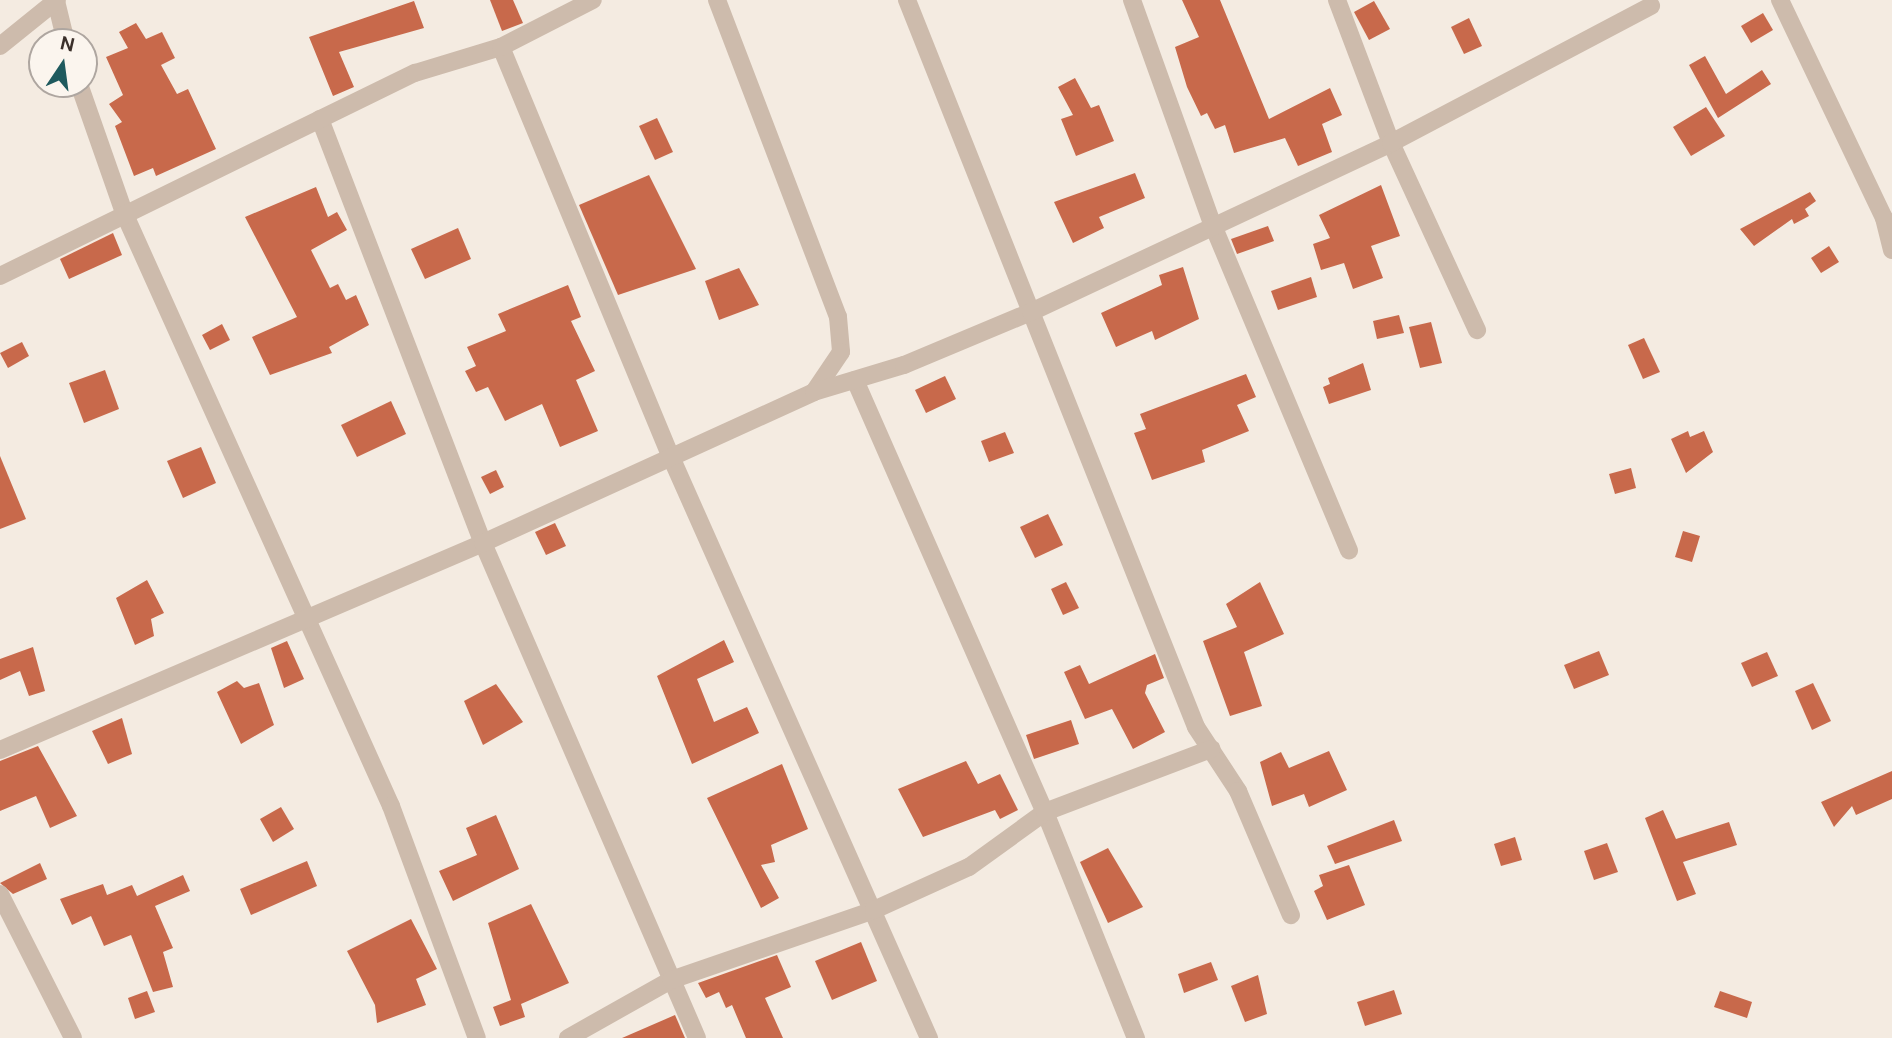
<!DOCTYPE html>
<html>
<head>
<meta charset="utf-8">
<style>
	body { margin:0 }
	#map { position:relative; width:1892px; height:1038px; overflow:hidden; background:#f4ebe1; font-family:"DM Sans",sans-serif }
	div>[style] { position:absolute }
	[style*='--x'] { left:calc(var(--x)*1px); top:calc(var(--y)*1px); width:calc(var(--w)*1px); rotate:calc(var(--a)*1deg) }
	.building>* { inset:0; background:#c8694b }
	.minor>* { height:18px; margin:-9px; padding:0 9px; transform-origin:9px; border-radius:9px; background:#cdbbac }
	span { translate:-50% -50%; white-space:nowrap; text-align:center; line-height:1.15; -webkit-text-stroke:6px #fbf5ee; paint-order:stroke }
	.north { position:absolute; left:28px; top:28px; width:70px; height:70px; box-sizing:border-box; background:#fbf5ee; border:2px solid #aea6a0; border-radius:50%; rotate:13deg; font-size:19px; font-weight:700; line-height:28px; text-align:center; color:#3b302b }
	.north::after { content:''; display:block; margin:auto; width:24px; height:32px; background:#1f5a5e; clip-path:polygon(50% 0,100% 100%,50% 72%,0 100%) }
</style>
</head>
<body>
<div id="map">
	<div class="building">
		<div style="clip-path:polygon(490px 0,513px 0,523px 23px,502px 31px)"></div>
		<div style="clip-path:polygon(1182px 0,1220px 0,1269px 119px,1330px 88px,1342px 115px,1322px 124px,1332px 152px,1298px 166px,1285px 138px,1234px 153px,1225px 125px,1215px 129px,1207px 113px,1201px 116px,1187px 87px,1175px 47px,1199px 37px)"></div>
		<div style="clip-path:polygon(414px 1px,424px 28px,339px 52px,354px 87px,333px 96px,309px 37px)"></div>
		<div style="clip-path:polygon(1374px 1px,1390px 29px,1369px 40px,1354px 12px)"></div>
		<div style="clip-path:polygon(1763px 13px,1773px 30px,1751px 43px,1741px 26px)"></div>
		<div style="clip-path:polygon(1469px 18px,1482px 46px,1464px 54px,1451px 27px)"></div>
		<div style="clip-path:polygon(136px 23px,146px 39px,162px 32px,175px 58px,161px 65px,177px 94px,188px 89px,216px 149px,156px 176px,153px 168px,134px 176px,115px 126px,122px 122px,109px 104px,123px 95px,106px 57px,128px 48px,119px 32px)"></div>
		<div style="clip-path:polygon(1705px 56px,1726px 94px,1762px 70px,1771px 84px,1718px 118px,1689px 65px)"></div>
		<div style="clip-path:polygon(1075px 78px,1091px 108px,1099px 105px,1114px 141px,1076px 156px,1061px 119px,1073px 115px,1058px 87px)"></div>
		<div style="clip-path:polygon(1706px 107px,1725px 136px,1691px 156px,1673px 127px)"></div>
		<div style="clip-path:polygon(657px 118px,673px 152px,655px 160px,639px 126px)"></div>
		<div style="clip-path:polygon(1135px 173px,1145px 198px,1099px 217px,1104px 228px,1073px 243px,1054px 202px)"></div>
		<div style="clip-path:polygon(649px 175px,696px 269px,618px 295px,579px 205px)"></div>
		<div style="clip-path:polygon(1381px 185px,1400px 236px,1371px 246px,1383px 278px,1353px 289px,1344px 263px,1321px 270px,1313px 244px,1330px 238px,1319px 215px)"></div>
		<div style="clip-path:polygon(316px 187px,328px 217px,337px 212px,347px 230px,311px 250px,330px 288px,338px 284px,346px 300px,356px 295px,369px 325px,329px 347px,332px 353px,270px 375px,252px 337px,297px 317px,245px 217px)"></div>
		<div style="clip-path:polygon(1810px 192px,1816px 201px,1805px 209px,1809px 216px,1794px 224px,1792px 219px,1754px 246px,1740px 229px)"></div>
		<div style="clip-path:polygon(1268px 226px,1274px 241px,1237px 254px,1231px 239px)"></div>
		<div style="clip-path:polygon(458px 228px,471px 259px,425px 279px,411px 249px)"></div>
		<div style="clip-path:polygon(113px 233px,122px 255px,69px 279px,60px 259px)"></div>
		<div style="clip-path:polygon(1829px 246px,1839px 262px,1821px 273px,1811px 258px)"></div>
		<div style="clip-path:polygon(1183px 267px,1199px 319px,1155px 340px,1152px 331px,1116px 347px,1101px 313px,1162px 285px,1159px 275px)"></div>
		<div style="clip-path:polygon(739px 268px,759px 305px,719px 320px,705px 281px)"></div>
		<div style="clip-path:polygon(1311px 277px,1317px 297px,1278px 310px,1271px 291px)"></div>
		<div style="clip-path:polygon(568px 285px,581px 317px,571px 321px,595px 371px,576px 380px,598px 431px,560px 447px,542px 404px,505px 421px,488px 387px,476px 392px,465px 371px,476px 366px,467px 347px,506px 331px,498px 314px)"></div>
		<div style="clip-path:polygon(1399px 315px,1404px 333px,1377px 339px,1373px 321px)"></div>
		<div style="clip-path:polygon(1431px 322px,1442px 363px,1420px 368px,1409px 327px)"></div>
		<div style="clip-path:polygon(222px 324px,230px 340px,210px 350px,202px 335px)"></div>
		<div style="clip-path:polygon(1644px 338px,1660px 372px,1643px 379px,1628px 345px)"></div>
		<div style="clip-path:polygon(22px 342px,29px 356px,8px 368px,0 353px)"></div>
		<div style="clip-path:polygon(1363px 363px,1371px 390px,1329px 404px,1323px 387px,1330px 384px,1328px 378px)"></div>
		<div style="clip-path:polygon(105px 370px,119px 409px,84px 423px,69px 383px)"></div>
		<div style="clip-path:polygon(1246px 374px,1256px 397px,1237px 405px,1249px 431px,1202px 450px,1205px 462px,1152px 480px,1134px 433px,1146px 429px,1140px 414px)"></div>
		<div style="clip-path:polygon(945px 376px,956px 399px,926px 413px,915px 390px)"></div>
		<div style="clip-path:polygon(391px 401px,406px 434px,357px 457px,341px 425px)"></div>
		<div style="clip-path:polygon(1688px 431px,1690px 437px,1704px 431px,1713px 452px,1686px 473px,1671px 439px)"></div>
		<div style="clip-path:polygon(1005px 432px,1014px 453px,989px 462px,981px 441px)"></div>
		<div style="clip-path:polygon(201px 447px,216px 483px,183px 498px,167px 461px)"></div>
		<div style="clip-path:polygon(0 456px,26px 519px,0 529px)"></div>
		<div style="clip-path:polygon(1631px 468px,1636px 488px,1615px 494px,1609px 474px)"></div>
		<div style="clip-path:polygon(496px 470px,504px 487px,490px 494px,481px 477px)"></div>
		<div style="clip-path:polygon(1048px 514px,1063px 545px,1035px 558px,1020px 527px)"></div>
		<div style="clip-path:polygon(555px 523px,566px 546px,546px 555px,535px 532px)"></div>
		<div style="clip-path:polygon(1683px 531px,1700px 536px,1692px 562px,1675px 557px)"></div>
		<div style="clip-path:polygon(147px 580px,164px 613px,151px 619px,154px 636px,135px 645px,116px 598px)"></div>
		<div style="clip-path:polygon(1066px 582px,1079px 608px,1063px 615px,1051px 589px)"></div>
		<div style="clip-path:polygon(1260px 582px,1284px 634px,1244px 652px,1262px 706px,1230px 716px,1203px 641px,1237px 627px,1226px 604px)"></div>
		<div style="clip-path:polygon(724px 640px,734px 662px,697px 679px,714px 722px,747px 707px,759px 733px,692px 764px,657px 676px)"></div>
		<div style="clip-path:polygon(287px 641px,304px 679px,284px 688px,271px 648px)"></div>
		<div style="clip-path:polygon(33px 647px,45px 691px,29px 696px,20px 671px,0 680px,0 659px)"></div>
		<div style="clip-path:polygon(1599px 651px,1609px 675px,1574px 689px,1564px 665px)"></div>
		<div style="clip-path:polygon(1767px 652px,1778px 676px,1752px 687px,1741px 663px)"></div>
		<div style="clip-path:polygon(1155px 654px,1164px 678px,1147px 685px,1145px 693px,1165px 732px,1133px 749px,1112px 709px,1085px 719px,1064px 672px,1080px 665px,1089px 684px)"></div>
		<div style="clip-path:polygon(237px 681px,244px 688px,259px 683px,274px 725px,241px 744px,217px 692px)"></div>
		<div style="clip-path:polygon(1813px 683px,1831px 721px,1812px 730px,1795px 691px)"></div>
		<div style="clip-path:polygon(496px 684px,523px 722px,483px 745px,464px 701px)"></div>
		<div style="clip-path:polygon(122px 718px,132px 754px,108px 764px,92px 731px)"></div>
		<div style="clip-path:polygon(1071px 720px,1079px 744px,1034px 759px,1026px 735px)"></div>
		<div style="clip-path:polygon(38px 746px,77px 816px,50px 828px,36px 796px,0 811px,0 761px)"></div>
		<div style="clip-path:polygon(1329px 751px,1347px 790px,1309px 807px,1304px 794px,1272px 806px,1260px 762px,1281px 752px,1289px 768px)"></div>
		<div style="clip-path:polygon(966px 761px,978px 784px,1000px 774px,1018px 810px,1000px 819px,995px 810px,923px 837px,898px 789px)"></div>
		<div style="clip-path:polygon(782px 764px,808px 829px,771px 845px,775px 862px,761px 865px,779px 898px,761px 908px,707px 798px)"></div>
		<div style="clip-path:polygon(1892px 771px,1892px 799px,1856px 815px,1852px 806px,1834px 827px,1821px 802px)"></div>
		<div style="clip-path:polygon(281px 807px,294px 829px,273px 842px,260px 819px)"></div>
		<div style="clip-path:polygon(1663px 810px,1676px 839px,1729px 822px,1737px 845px,1683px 862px,1696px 894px,1677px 901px,1645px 818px)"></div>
		<div style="clip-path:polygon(496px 815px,519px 869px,453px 901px,439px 871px,477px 855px,466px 828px)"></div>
		<div style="clip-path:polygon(1394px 820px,1402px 841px,1335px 864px,1327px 846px)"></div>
		<div style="clip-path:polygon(1515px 837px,1522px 860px,1501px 866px,1494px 844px)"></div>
		<div style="clip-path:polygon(1607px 843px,1618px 872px,1594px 880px,1584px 851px)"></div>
		<div style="clip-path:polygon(1108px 848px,1143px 907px,1108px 923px,1080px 862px)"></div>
		<div style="clip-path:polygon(307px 861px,317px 886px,251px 915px,240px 889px)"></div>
		<div style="clip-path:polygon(40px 863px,47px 879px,13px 894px,0 883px)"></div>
		<div style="clip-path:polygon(1349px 865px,1365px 905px,1327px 920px,1314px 891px,1323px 886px,1319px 875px)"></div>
		<div style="clip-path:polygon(183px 875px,190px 891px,155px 906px,173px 948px,163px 952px,173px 987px,153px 992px,131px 935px,104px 946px,91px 916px,72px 925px,60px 899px,103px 884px,107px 895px,132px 885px,137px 896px)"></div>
		<div style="clip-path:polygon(531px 904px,569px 983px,521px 1004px,525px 1017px,500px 1026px,493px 1007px,511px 1000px,488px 923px)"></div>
		<div style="clip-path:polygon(411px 919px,437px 969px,416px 979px,426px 1005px,377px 1023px,375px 1005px,347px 951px)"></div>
		<div style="clip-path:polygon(861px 942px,877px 981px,832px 1000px,815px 961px)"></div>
		<div style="clip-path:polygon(777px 955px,791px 987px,765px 998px,783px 1038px,746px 1038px,732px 1005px,726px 1008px,719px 992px,706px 998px,698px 983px)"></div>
		<div style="clip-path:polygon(1211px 962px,1218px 980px,1184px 993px,1178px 974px)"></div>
		<div style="clip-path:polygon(1258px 975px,1267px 1014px,1245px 1022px,1231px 986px)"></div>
		<div style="clip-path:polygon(1394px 990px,1402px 1014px,1365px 1026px,1357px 1002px)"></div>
		<div style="clip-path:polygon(147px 991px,155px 1012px,135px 1019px,128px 998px)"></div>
		<div style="clip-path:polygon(1720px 991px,1752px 1002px,1747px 1018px,1714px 1007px)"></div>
		<div style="clip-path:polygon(675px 1015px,685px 1038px,622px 1038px)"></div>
	</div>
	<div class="minor">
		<div style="--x:717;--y:0;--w:339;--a:69.1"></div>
		<div style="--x:838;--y:317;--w:35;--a:85"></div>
		<div style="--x:841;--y:352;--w:48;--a:124"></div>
		<div style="--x:907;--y:0;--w:782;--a:68.32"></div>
		<div style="--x:1196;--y:727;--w:77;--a:56.7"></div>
		<div style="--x:1238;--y:791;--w:135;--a:66.9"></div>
		<div style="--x:1132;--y:0;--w:237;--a:70.3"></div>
		<div style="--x:1212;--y:223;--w:355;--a:67.3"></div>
		<div style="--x:1337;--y:0;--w:153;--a:69.3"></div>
		<div style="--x:1391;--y:143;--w:206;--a:65.3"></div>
		<div style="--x:1780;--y:0;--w:242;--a:64.5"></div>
		<div style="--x:1884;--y:218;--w:33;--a:76"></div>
		<div style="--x:56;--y:1;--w:42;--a:76.3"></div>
		<div style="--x:0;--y:46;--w:73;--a:-38.9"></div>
		<div style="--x:501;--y:47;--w:444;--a:67.5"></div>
		<div style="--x:671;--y:457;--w:636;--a:66.06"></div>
		<div style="--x:79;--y:84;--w:139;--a:70.7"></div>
		<div style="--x:125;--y:215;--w:648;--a:65.77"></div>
		<div style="--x:391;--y:806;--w:247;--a:69.7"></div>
		<div style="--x:320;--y:119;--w:454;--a:69"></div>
		<div style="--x:483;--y:543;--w:539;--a:66.62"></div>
		<div style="--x:0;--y:276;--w:462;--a:-26.1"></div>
		<div style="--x:415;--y:73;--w:90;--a:-16.8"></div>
		<div style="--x:501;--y:47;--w:103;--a:-27.1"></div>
		<div style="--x:855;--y:380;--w:472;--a:66.3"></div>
		<div style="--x:1045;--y:812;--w:244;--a:68.1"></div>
		<div style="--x:0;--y:750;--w:525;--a:-23.2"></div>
		<div style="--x:483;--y:543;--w:364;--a:-24.5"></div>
		<div style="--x:814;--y:392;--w:94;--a:-16.7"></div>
		<div style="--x:904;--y:365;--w:138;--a:-22.7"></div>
		<div style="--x:1031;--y:312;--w:398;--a:-25.1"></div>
		<div style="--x:1391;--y:143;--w:294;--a:-27.8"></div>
		<div style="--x:0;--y:894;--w:161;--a:63.1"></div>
		<div style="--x:568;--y:1038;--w:118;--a:-29.4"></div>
		<div style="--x:671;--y:980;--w:215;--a:-19"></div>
		<div style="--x:874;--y:910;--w:104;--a:-24.4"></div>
		<div style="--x:969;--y:867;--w:94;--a:-35.9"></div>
		<div style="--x:1045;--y:812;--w:178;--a:-20.8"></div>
	</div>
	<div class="north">N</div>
</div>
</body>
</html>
